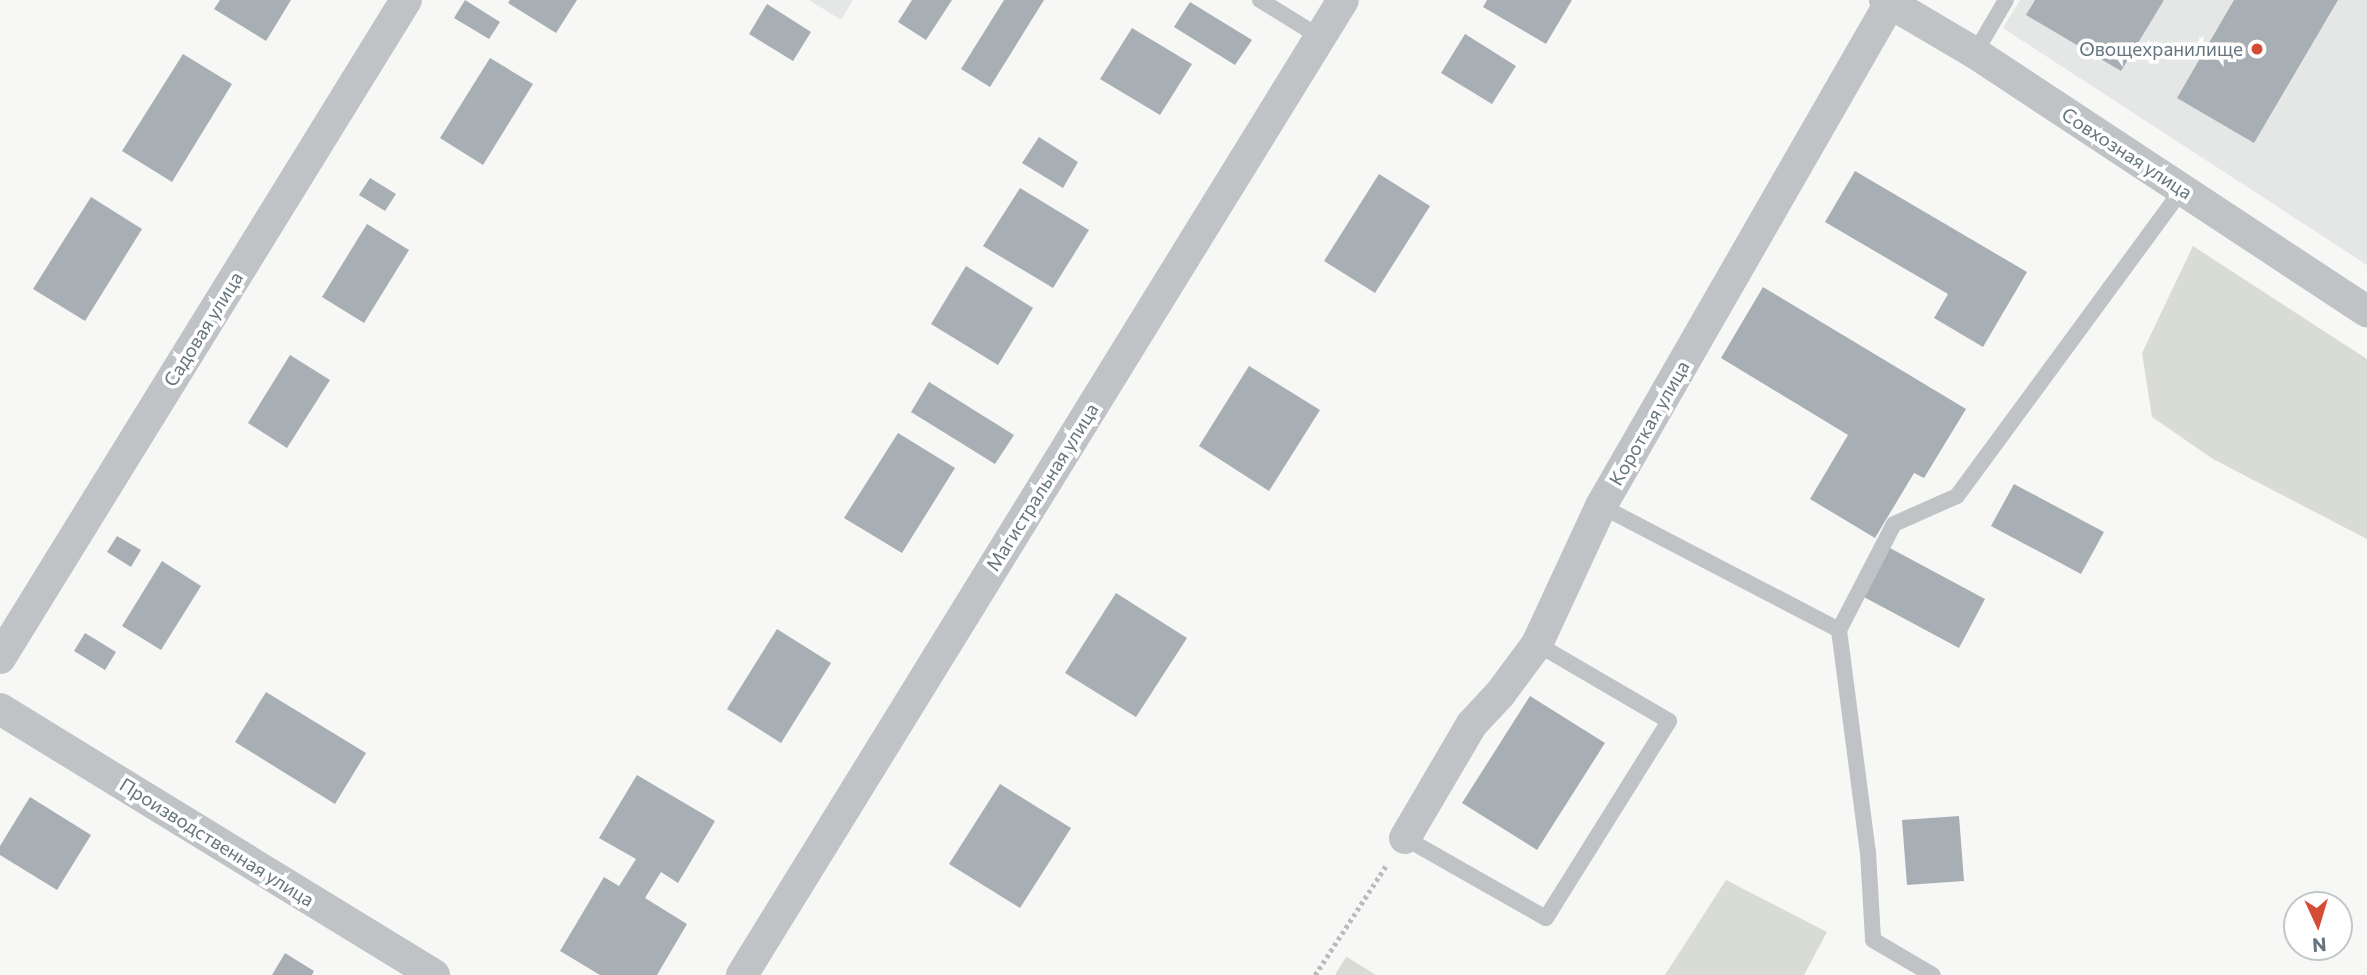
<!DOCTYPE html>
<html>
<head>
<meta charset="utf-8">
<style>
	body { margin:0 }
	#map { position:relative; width:2367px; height:975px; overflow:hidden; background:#f7f7f5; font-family:Commissioner,sans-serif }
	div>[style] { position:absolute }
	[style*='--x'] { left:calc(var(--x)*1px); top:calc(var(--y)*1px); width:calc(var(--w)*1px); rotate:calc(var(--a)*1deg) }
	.built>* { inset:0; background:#e5e7e6 }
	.green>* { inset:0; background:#d8dcd4 }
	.building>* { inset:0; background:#a7afb4 }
	.path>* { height:4.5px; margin-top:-2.25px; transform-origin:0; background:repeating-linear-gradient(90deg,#b9bcbe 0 3.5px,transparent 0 7px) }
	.lane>* { height:16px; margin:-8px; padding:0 8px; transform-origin:8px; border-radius:8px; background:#bfc3c6 }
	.street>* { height:32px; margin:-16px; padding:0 16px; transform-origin:16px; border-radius:16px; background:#bfc3c6 }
	.dots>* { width:19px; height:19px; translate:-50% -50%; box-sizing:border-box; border:4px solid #fff; border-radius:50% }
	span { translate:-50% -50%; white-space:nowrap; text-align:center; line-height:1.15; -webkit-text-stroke:7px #fff; paint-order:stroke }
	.poi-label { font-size:19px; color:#65757e }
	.right { translate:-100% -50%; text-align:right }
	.street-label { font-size:19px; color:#65757e }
	.north { position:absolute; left:2283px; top:891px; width:70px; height:70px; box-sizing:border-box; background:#fff; border:2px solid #c1c8cb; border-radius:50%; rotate:176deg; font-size:19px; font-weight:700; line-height:28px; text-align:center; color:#65757e }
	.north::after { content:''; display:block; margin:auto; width:24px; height:32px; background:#d64d36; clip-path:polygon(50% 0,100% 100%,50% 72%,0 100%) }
</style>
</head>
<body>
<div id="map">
	<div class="built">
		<div style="clip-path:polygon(809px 0,853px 0,841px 20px)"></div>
		<div style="clip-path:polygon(2020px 0,2367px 0,2367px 265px,2003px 28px)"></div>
	</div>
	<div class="green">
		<div style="clip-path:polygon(2193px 246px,2367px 359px,2367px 539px,2213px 459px,2152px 417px,2142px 353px)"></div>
		<div style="clip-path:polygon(1726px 880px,1827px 932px,1804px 975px,1665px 975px)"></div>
		<div style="clip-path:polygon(1346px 957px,1347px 957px,1376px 975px,1335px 975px)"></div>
	</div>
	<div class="building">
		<div style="clip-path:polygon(220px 0,291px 0,266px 41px,214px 9px)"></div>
		<div style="clip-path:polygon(465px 0,500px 22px,489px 39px,454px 18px)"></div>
		<div style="clip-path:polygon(510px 0,577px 0,556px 33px,508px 3px)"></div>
		<div style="clip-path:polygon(912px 0,952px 0,926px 40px,898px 22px)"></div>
		<div style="clip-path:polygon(1004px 0,1044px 0,990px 87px,961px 69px)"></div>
		<div style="clip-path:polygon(1487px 0,1572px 0,1546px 44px,1483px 7px)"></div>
		<div style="clip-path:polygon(2035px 0,2164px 0,2121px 71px,2026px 15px)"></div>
		<div style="clip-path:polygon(2234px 0,2338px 0,2254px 143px,2177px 98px)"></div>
		<div style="clip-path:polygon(1190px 2px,1252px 40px,1235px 65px,1174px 27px)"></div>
		<div style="clip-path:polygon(767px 4px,811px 32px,793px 61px,749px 34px)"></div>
		<div style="clip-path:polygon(1132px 28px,1192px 64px,1160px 115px,1100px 79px)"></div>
		<div style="clip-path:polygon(1465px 34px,1516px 66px,1492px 104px,1441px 73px)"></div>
		<div style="clip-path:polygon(183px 54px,232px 84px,172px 182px,122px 151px)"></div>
		<div style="clip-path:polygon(490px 58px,533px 84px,483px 165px,440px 138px)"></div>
		<div style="clip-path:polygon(1039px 137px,1078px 162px,1063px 188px,1022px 163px)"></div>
		<div style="clip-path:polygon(1855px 171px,2027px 272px,1983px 347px,1934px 318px,1948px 294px,1825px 222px)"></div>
		<div style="clip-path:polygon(1379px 174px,1430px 206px,1375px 293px,1324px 261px)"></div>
		<div style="clip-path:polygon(370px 178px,396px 194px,385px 211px,359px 195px)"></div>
		<div style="clip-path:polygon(1020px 188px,1089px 230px,1053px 288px,983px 246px)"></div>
		<div style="clip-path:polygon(91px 197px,142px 229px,85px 321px,33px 289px)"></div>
		<div style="clip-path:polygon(367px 224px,409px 250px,364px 323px,322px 297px)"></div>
		<div style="clip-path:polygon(966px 266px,1033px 308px,998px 365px,931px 324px)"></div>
		<div style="clip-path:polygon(1763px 287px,1966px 409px,1924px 478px,1914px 473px,1875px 538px,1810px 499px,1848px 435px,1721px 358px)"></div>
		<div style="clip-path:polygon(290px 355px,330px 380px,287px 448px,248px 423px)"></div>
		<div style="clip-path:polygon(1249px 366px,1320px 410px,1269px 491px,1199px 446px)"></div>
		<div style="clip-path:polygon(929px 382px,1014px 435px,995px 464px,911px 412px)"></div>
		<div style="clip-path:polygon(898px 433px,955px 468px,902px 553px,844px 518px)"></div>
		<div style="clip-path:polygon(2014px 484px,2104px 532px,2081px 574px,1991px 526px)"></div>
		<div style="clip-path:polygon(117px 536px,141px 550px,131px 567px,107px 552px)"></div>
		<div style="clip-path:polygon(1888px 547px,1985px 599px,1959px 648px,1862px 596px)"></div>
		<div style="clip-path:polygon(162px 561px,201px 586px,161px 650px,122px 626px)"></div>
		<div style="clip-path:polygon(1116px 593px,1187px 638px,1136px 717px,1065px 673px)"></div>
		<div style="clip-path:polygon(777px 629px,831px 663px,781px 743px,727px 709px)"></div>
		<div style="clip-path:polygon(85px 633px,116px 652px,105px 670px,74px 651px)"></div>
		<div style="clip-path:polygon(266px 692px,366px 753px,335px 804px,235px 742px)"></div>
		<div style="clip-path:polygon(1530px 696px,1605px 743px,1537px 850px,1462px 803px)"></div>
		<div style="clip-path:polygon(637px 775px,715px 821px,678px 883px,661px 872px,645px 898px,687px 924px,657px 975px,600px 975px,560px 951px,604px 877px,619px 886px,636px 859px,599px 838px)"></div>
		<div style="clip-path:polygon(1000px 784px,1071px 828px,1020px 908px,949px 864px)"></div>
		<div style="clip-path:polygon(30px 797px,91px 835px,57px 890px,0 855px,0 846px)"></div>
		<div style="clip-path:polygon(1959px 816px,1964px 881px,1907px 885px,1902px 820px)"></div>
		<div style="clip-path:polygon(285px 953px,314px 971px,312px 975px,272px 975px)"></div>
	</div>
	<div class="path">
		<div style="--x:1315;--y:975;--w:132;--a:-57"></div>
	</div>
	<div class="lane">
		<div style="--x:1260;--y:0;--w:70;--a:31.7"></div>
		<div style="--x:1975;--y:53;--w:61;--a:-59.7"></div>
		<div style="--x:1601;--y:506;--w:268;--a:27.5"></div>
		<div style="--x:1839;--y:630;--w:119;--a:-62.6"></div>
		<div style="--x:1894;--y:524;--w:69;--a:-24"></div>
		<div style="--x:1957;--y:496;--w:380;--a:-53.7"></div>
		<div style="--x:1839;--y:630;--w:224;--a:82.6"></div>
		<div style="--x:1868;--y:852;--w:88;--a:86.7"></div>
		<div style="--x:1873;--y:940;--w:69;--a:30.3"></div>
		<div style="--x:1405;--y:838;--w:162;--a:29.6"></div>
		<div style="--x:1546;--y:918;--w:232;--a:-58"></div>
		<div style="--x:1669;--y:721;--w:153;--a:-149.7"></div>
	</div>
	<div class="street">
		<div style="--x:1885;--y:0;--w:104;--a:30.5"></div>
		<div style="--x:1975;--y:53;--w:469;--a:33.4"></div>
		<div style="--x:0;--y:658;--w:773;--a:-58.32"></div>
		<div style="--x:0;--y:709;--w:509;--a:31.5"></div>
		<div style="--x:1405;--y:838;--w:132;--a:-59.6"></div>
		<div style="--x:1472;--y:724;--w:41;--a:-47"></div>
		<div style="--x:1500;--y:694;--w:62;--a:-53.5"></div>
		<div style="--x:1537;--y:644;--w:152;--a:-65.1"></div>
		<div style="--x:1601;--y:506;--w:580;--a:-60.12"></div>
		<div style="--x:742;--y:975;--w:1145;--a:-58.35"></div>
	</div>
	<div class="dots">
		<div style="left:2257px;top:49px;background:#d64d36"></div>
	</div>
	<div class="poi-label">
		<span class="right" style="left:2243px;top:49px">Овощехранилище</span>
	</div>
	<div class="street-label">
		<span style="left:2127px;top:153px;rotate:33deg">Совхозная улица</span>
		<span style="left:203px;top:329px;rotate:-58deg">Садовая улица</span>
		<span style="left:1649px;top:423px;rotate:-60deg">Короткая улица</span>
		<span style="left:1042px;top:487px;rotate:-58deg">Магистральная улица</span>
		<span style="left:217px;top:842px;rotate:32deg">Производственная улица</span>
	</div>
	<div class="north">N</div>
</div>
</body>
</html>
